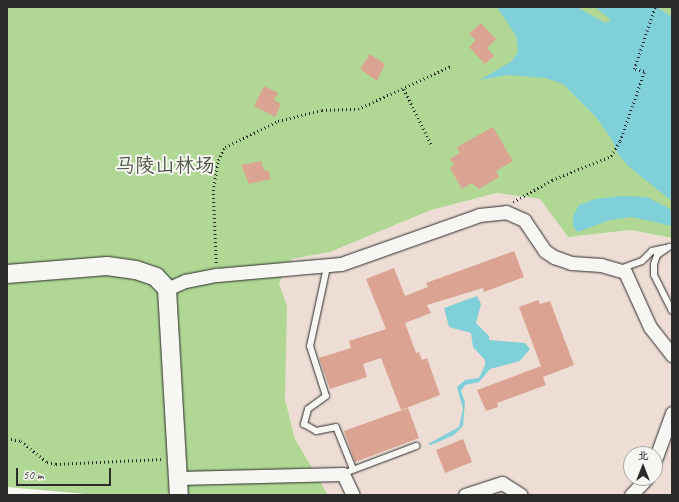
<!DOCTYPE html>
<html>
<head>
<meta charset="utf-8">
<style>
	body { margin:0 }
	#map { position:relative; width:679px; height:502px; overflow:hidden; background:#f6f6f2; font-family:Caveat,"LXGW WenKai TC",sans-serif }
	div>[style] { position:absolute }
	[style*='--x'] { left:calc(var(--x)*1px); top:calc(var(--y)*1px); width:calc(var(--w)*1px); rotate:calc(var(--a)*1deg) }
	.built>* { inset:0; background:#eeddd5 }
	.green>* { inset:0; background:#b0d894 }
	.water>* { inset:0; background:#80d0da }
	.building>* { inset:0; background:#daa392 }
	.path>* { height:2.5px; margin-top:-1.25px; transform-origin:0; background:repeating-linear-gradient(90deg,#2b2b2b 0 1px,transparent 0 4px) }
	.roads { filter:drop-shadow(0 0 1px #2b2b2b) drop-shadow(0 0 1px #2b2b2b) }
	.lane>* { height:6px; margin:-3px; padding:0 3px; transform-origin:3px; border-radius:3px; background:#f6f6f2 }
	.street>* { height:13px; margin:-6.5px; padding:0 6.5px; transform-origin:6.5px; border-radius:6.5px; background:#f6f6f2 }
	.secondary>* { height:18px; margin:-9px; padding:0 9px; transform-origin:9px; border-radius:9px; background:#f6f6f2 }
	span { translate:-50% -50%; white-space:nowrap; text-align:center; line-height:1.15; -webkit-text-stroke:4px #f6f6f2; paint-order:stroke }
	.park-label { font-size:20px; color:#4c5645 }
	.frame { position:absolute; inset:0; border:8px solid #2b2b2b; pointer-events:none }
	.north { position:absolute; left:623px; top:446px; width:40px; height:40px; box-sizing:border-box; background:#f6f6f2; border:1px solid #a5a5a2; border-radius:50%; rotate:0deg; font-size:11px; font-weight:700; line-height:16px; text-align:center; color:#2b2b2b }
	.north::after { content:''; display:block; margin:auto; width:14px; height:18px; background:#2b2b2b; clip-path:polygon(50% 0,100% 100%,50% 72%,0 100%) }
	.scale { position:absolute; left:16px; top:468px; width:95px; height:18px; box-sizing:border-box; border:2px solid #2b2b2b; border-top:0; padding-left:5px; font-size:12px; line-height:14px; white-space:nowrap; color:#2b2b2b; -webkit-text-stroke:3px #f6f6f2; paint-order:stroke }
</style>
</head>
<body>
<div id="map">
	<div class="built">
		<div style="clip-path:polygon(evenodd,497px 193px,540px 199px,568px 237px,631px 230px,672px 238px,672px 495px,328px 495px,295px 439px,285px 399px,279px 283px,292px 259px,330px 252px,431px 210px,497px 193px,631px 454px,655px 454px,655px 478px,631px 478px,631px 454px)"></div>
	</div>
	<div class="green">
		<div style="clip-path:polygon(7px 7px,672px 7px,672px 238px,631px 230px,568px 237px,540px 199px,497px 193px,431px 210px,330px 252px,292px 259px,279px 283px,287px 306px,285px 399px,295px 439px,328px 495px,96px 495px,7px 487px)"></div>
	</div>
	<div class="water">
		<div style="clip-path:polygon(497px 7px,577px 7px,605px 23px,610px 21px,609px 18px,595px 7px,657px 7px,672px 17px,672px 201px,628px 166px,618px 154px,612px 140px,596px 117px,563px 84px,545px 78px,508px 75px,480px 80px,512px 61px,518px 52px,516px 36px)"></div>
		<div style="clip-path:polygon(622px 196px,647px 197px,672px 210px,672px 226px,632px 217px,610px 220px,578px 232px,573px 227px,573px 216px,579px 205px,595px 199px)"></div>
		<div style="clip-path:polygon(477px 296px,481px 304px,476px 323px,489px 336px,489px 340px,525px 343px,530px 349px,520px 361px,490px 369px,479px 382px,465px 385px,461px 391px,465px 402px,463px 426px,454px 435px,431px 445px,428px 444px,459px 427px,463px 409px,457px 387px,465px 380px,479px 378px,485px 365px,485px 360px,473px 347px,471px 333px,449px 327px,444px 308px)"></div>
	</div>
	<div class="building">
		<div style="clip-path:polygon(481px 23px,496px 39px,487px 48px,494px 56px,485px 64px,469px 47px,476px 40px,469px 34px)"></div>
		<div style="clip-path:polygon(370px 54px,385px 64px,377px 81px,360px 69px)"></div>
		<div style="clip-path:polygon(264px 86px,278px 93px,274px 100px,281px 104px,275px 117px,254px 106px)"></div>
		<div style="clip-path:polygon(493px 127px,513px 161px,496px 171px,499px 177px,479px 189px,472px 183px,462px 189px,450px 168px,454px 165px,450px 159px,460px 153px,457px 147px)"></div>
		<div style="clip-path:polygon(261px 161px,264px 171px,268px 170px,271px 179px,249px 184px,241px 165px)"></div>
		<div style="clip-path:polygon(514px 251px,524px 277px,484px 292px,483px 288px,427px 305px,431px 313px,405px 323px,416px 353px,419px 352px,422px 360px,427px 358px,440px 395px,401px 410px,381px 358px,363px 364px,367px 377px,330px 389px,319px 358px,351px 348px,349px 341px,386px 329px,366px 279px,394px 268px,405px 296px,428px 287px,426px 283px)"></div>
		<div style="clip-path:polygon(538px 300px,540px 304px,550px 301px,574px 365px,543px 377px,546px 385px,497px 403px,498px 407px,486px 411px,477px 390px,541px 366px,519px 307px)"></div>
		<div style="clip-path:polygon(408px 408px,419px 438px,355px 462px,344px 431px)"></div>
		<div style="clip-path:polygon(463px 439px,472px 462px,445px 473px,436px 450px)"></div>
	</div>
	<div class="path">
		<div style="--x:404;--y:89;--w:64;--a:63.8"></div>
		<div style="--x:513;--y:202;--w:45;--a:-29.4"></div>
		<div style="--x:552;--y:180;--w:64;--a:-22.1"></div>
		<div style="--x:611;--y:156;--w:17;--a:-59"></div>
		<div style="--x:620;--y:141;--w:73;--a:-70.8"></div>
		<div style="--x:644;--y:72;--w:10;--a:-163"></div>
		<div style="--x:634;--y:69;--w:65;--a:-71.3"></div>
		<div style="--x:216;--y:263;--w:72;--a:-92.4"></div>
		<div style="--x:213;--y:191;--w:31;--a:-81"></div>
		<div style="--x:218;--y:160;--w:15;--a:-62"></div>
		<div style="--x:225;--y:147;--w:59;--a:-26.1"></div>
		<div style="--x:278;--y:121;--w:45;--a:-14"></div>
		<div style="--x:322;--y:110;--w:36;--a:-2"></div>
		<div style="--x:358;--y:109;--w:102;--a:-24.8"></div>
		<div style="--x:7;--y:438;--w:14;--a:12"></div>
		<div style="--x:21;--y:441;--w:33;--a:39"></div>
		<div style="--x:47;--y:462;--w:9;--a:13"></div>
		<div style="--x:56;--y:464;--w:107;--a:-2.7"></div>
	</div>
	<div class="roads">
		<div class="lane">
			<div style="--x:669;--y:247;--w:14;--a:146"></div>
			<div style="--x:657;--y:255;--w:9;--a:108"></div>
			<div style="--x:654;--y:264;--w:11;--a:90"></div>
			<div style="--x:654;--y:275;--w:40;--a:63.4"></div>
			<div style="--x:327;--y:267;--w:81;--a:102.1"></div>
			<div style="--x:310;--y:346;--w:52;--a:72.3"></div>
			<div style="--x:326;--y:396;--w:22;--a:144"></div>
			<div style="--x:308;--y:409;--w:16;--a:105"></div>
			<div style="--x:304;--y:424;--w:14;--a:30"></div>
			<div style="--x:316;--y:431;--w:20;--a:-11"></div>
			<div style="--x:336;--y:427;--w:45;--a:68"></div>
			<div style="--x:620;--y:269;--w:23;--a:-20"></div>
			<div style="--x:642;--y:261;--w:14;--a:-45"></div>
			<div style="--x:652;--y:251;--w:13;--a:-13"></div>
			<div style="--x:350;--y:471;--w:71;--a:-20.7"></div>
		</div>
		<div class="street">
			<div style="--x:167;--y:289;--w:20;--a:-24"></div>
			<div style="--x:185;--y:281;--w:33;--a:-11"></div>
			<div style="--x:217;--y:275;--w:124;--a:-5.1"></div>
			<div style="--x:341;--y:264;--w:146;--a:-19.5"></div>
			<div style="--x:479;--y:215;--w:27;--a:-6"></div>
			<div style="--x:506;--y:212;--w:20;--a:24"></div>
			<div style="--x:524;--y:220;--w:37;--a:56"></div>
			<div style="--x:545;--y:251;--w:11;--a:34"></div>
			<div style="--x:554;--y:257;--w:18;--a:19"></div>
			<div style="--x:571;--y:263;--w:30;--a:4"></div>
			<div style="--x:601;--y:265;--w:25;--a:16"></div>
			<div style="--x:625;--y:272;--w:60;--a:65.6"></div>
			<div style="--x:650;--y:327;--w:36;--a:52"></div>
			<div style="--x:655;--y:460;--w:50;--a:-70.1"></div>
			<div style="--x:178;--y:478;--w:165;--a:-1.4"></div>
			<div style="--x:343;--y:474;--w:23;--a:65"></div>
			<div style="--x:465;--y:495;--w:39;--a:-18"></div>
			<div style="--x:502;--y:483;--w:22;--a:32"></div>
			<div style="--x:631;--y:495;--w:23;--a:-47"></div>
		</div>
		<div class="secondary">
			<div style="--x:7;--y:274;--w:100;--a:-4.6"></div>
			<div style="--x:107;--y:266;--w:29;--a:8"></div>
			<div style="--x:136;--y:270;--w:21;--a:19"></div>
			<div style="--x:156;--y:277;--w:16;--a:47"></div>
			<div style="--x:167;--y:289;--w:206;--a:86.7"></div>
		</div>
	</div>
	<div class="park-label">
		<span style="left:165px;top:165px">马陵山林场</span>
	</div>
	<div class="frame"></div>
	<div class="north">北</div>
	<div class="scale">50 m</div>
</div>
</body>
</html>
